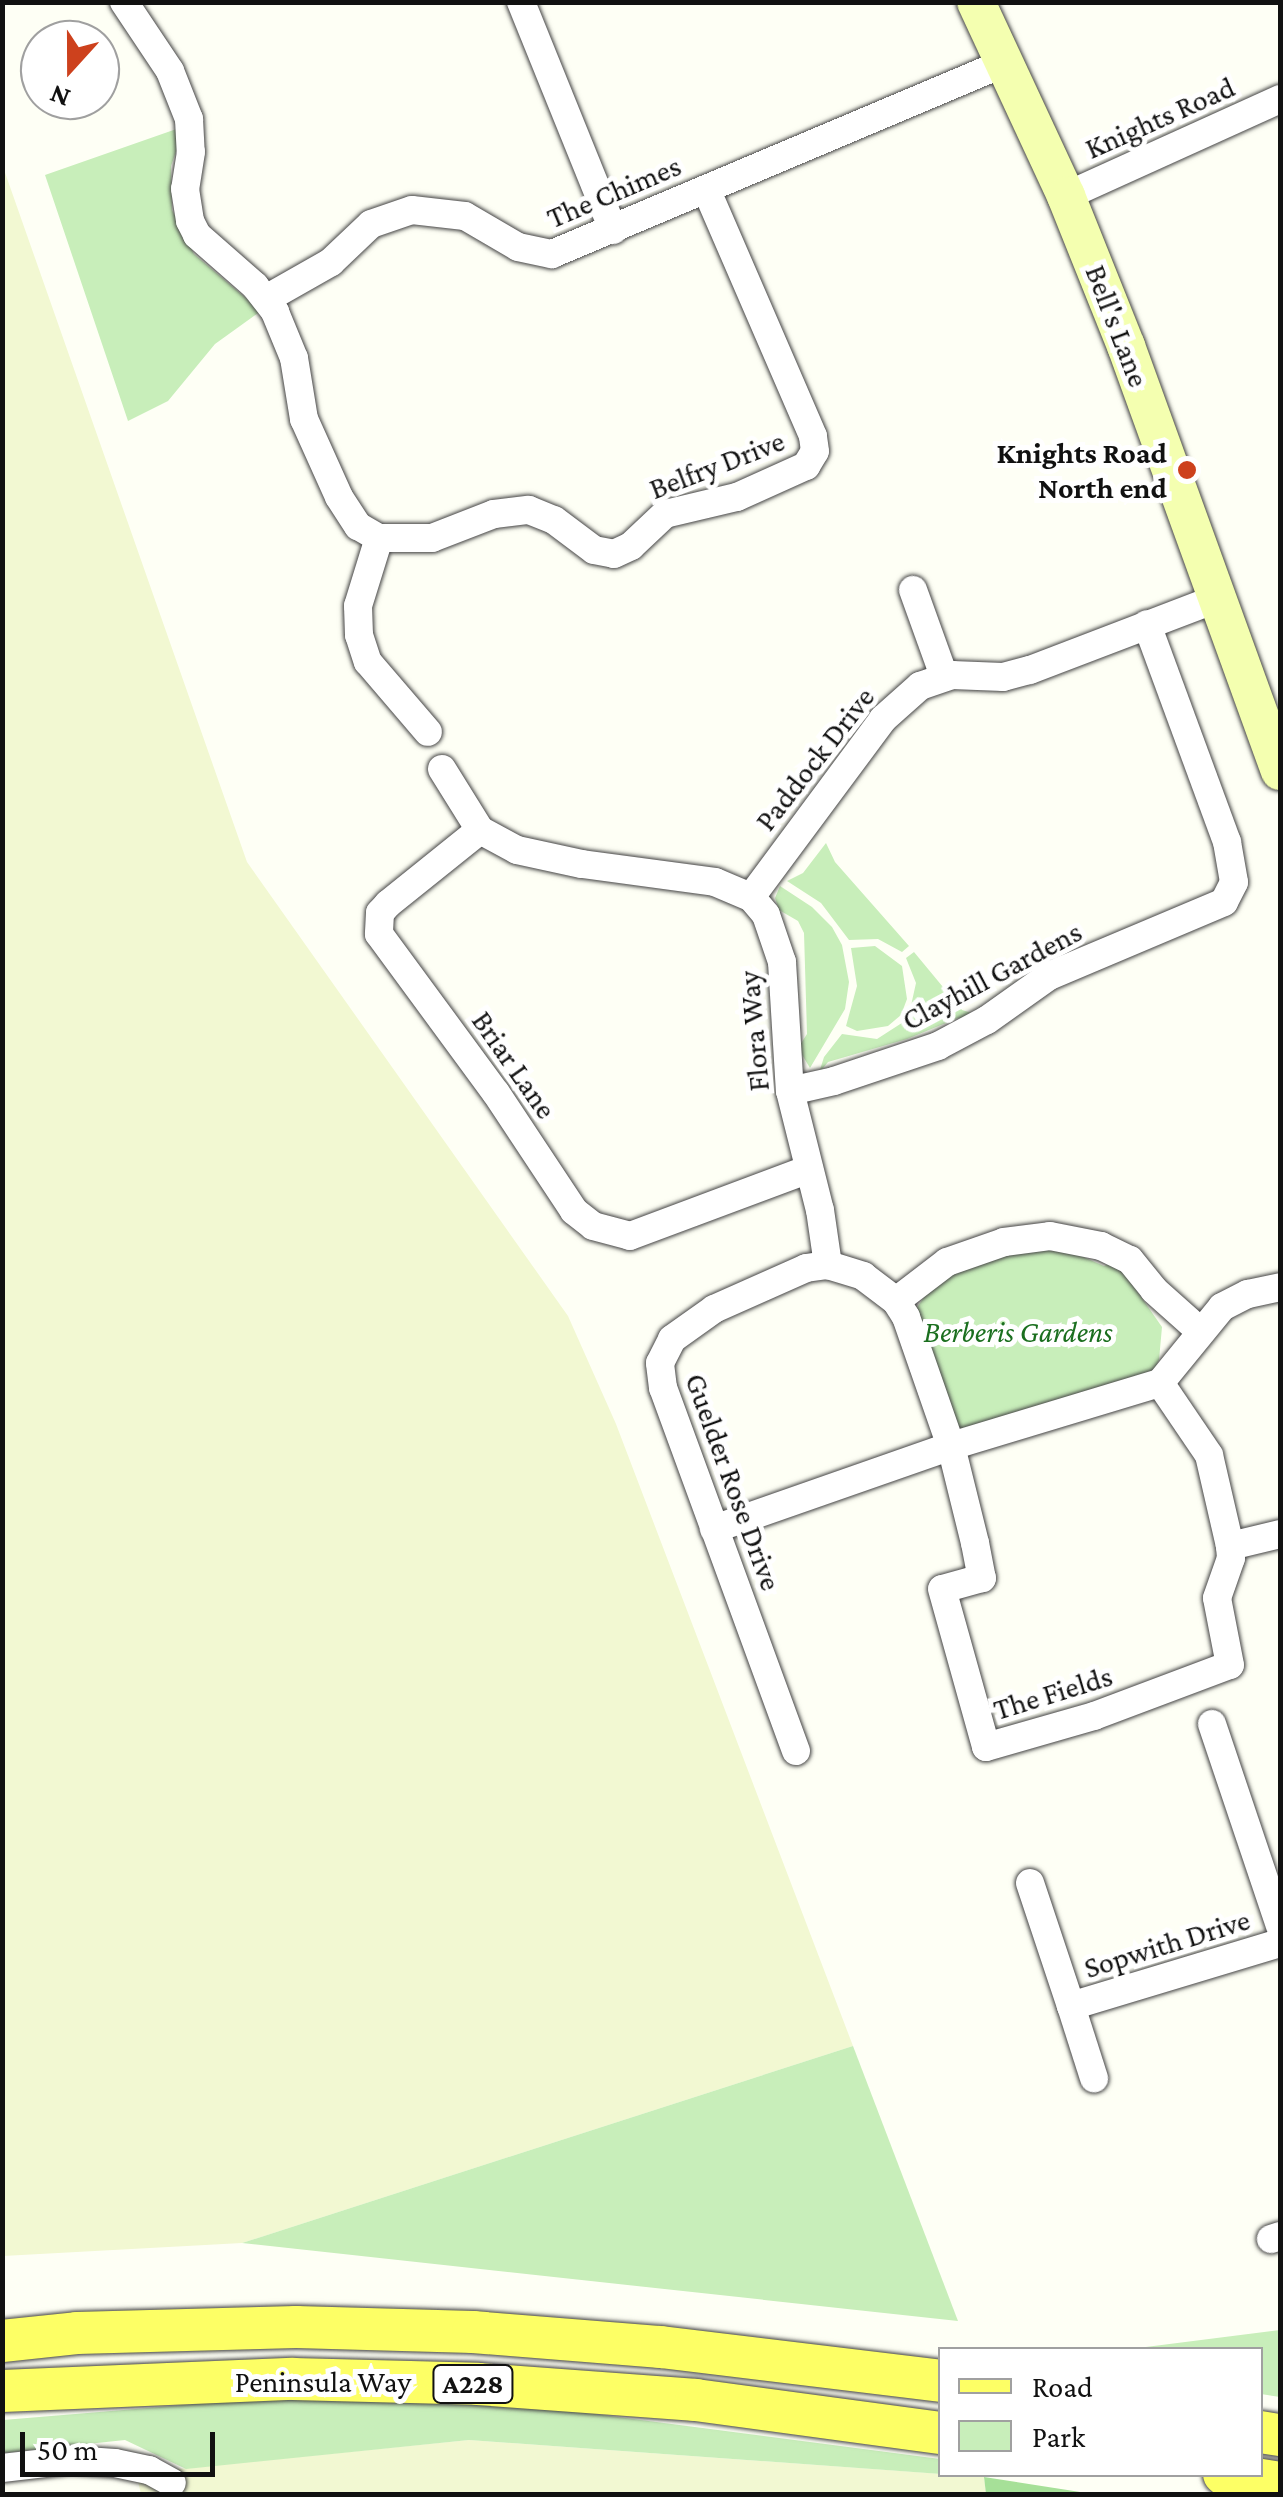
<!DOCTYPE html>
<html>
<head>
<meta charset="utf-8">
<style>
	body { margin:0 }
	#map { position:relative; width:1283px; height:2497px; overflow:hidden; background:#fefff5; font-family:"Crimson Pro",serif }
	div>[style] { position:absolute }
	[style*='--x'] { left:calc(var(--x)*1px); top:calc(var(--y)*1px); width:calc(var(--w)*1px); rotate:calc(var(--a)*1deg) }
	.farmland>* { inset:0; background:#f2f8d2 }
	.green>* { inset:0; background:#c8eeba }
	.forest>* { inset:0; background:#a6e098 }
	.roads { filter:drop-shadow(0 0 2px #444) drop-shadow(0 0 2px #444) }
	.street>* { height:28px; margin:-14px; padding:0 14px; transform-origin:14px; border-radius:14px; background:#fff }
	.secondary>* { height:38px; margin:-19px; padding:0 19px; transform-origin:19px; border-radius:19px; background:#f4ffb0 }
	.primary>* { height:42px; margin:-21px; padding:0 21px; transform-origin:21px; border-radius:21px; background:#fdff65 }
	.dots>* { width:28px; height:28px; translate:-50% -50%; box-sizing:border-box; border:5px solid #fff; border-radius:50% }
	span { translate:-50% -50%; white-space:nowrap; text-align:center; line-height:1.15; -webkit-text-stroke:10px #fff; paint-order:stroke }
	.shield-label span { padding:2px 8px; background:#fff; border:2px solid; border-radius:8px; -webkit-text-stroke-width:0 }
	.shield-label { font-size:28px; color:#111; font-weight:700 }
	.street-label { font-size:30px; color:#111 }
	.poi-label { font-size:30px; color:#111; font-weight:700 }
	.right { translate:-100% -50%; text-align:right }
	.park-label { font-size:30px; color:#1b6f1f; font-style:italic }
	.frame { position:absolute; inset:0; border:5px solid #111; pointer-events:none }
	.legend { position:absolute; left:938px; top:2347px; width:325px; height:130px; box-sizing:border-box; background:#fff; border:2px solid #a0a0a0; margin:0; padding:12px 18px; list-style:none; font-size:30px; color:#111 }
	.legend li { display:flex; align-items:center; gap:20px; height:50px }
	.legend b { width:50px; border:2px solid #a0a0a0 }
	.north { position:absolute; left:20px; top:20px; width:100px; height:100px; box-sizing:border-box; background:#fff; border:2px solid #a0a0a0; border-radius:50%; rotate:201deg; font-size:28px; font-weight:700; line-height:40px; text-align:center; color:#111 }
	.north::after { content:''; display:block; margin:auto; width:35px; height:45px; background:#cd411d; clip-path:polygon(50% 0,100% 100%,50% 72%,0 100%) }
	.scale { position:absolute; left:20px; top:2432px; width:195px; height:45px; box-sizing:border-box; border:5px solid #111; border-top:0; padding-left:12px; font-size:30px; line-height:35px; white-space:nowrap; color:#111; -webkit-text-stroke:8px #fff; paint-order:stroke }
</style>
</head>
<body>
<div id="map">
	<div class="farmland">
		<div style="clip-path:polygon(2px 164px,247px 862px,568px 1316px,616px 1424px,853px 2046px,242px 2243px,3px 2256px)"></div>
		<div style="clip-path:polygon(469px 2440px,984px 2477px,986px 2494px,141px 2494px,136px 2473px)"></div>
	</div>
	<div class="green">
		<div style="clip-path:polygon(185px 126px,171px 166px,172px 210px,194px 254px,261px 311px,215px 344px,168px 401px,128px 421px,45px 175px)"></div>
		<div style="clip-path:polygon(826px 843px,835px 862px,909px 946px,902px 952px,878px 939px,849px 940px,821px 903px,787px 881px,803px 873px)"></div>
		<div style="clip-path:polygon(780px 886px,812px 907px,832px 927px,842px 945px,849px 982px,845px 1009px,810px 1068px,798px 1048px,807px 1034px,804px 933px,798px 921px,779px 910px,775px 898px)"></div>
		<div style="clip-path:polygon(875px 946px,902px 966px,907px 999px,901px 1015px,888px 1026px,857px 1031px,846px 1026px,857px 986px,851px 948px)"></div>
		<div style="clip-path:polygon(914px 952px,962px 1010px,975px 1014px,973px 1020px,958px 1018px,907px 1039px,828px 1062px,819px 1073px,824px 1057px,842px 1034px,877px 1039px,908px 1019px,916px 983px,906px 958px)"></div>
		<div style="clip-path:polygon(1020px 1246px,1072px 1252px,1104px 1266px,1116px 1261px,1162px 1327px,1159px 1360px,1153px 1372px,966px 1432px,954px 1424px,916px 1309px,935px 1281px)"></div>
		<div style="clip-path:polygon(853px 2046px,958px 2321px,242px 2243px)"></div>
		<div style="clip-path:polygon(1280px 2330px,1280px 2397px,1261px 2394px,1260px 2350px,1130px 2349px)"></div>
		<div style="clip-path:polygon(292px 2396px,533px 2406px,940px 2459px,941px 2474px,469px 2440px,186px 2469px,125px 2440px,3px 2453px,3px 2420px)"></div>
	</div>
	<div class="forest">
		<div style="clip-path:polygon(984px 2477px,1093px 2494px,986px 2494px)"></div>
	</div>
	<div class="roads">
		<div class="street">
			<div style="--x:124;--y:2;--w:83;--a:56.3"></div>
			<div style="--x:170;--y:71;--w:52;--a:68.4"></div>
			<div style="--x:189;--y:119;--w:33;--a:87"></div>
			<div style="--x:191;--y:152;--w:37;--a:99"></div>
			<div style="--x:185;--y:189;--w:32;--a:81"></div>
			<div style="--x:190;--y:221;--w:16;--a:63"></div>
			<div style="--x:197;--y:235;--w:77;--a:41.3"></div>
			<div style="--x:255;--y:286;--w:33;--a:52"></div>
			<div style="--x:275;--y:312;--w:50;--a:67.6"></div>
			<div style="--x:294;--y:358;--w:62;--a:80.7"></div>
			<div style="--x:304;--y:419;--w:85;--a:65.8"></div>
			<div style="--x:339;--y:497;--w:35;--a:57"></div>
			<div style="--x:358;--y:526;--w:24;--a:30"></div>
			<div style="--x:379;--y:538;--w:71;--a:107.2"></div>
			<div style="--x:358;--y:606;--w:29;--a:88"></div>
			<div style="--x:359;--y:635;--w:28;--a:72"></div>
			<div style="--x:368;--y:662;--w:92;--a:49.4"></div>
			<div style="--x:521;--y:2;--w:246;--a:68"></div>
			<div style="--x:1066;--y:196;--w:235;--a:-24.4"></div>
			<div style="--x:266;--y:299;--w:75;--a:-29.6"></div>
			<div style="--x:331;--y:262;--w:55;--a:-43.5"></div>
			<div style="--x:371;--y:224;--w:43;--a:-18.9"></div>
			<div style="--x:412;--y:210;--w:53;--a:6.5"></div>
			<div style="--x:465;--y:216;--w:61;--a:30.3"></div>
			<div style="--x:518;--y:247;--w:35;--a:12"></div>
			<div style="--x:552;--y:254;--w:488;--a:-22.9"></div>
			<div style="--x:379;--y:538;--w:53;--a:0"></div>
			<div style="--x:432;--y:538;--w:66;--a:-21.2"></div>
			<div style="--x:494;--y:514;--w:35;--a:-7"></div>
			<div style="--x:529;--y:510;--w:27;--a:22"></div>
			<div style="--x:554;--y:520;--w:50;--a:36.9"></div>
			<div style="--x:594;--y:550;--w:20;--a:11"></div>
			<div style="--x:614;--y:554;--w:19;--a:-25"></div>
			<div style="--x:631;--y:546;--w:47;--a:-43.3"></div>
			<div style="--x:665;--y:514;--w:74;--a:-13.3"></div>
			<div style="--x:737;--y:497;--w:76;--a:-24.2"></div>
			<div style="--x:806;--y:466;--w:17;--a:-59"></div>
			<div style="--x:815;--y:451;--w:15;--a:-98"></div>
			<div style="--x:813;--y:436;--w:269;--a:-113.4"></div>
			<div style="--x:913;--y:590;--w:91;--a:70.2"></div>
			<div style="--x:442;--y:769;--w:72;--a:58.1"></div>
			<div style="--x:480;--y:830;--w:42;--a:28.4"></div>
			<div style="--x:517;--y:850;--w:66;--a:12.2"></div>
			<div style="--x:582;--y:864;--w:134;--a:7.7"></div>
			<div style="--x:715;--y:882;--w:39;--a:23"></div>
			<div style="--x:751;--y:897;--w:23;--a:50"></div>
			<div style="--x:766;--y:915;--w:50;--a:71.2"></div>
			<div style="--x:782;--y:962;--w:129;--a:86.5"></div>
			<div style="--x:790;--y:1091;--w:123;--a:75.9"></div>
			<div style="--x:820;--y:1210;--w:56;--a:81.7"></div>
			<div style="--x:480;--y:830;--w:118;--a:141.2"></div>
			<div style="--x:388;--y:904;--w:12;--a:132"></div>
			<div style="--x:380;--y:913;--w:21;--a:93"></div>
			<div style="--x:379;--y:934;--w:197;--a:53.7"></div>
			<div style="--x:496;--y:1093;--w:141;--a:56.5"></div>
			<div style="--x:574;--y:1211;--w:24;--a:38"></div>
			<div style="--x:593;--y:1226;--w:38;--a:15"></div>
			<div style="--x:630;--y:1236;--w:191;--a:-20.5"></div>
			<div style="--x:751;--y:897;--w:222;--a:-53.4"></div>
			<div style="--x:883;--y:719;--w:50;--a:-41.7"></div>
			<div style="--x:920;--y:686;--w:34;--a:-19"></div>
			<div style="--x:952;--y:675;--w:51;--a:2.2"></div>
			<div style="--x:1003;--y:677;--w:28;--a:-15"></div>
			<div style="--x:1030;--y:670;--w:202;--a:-20.9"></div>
			<div style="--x:790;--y:1091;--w:45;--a:-12.8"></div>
			<div style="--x:834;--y:1081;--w:110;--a:-18.6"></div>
			<div style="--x:938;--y:1046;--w:55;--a:-28"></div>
			<div style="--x:987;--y:1020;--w:76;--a:-35.4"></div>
			<div style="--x:1049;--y:976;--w:190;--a:-22.9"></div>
			<div style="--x:1224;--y:902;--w:22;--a:-63"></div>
			<div style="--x:1234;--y:882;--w:41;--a:-99.9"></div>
			<div style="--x:1227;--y:842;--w:232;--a:-110.2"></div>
			<div style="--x:896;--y:1301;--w:64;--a:-37.4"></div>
			<div style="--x:947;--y:1262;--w:60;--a:-19.3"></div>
			<div style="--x:1004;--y:1242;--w:46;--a:-7.4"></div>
			<div style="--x:1050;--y:1236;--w:52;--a:11.1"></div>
			<div style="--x:1101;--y:1246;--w:32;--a:26"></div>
			<div style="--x:1130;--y:1260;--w:38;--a:51"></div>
			<div style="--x:1154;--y:1290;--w:62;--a:41.7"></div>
			<div style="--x:714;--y:1529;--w:251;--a:-19.3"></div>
			<div style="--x:951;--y:1446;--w:218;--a:-16.8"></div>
			<div style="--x:1160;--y:1383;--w:98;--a:-50.8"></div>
			<div style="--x:1222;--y:1307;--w:29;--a:-27"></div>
			<div style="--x:1248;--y:1294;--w:33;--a:-12"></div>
			<div style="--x:1230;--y:1546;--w:51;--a:-13.5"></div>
			<div style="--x:1212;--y:1724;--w:213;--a:71.4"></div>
			<div style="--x:796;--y:1751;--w:387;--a:-110.1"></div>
			<div style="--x:663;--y:1388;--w:25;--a:-97"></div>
			<div style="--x:660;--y:1363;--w:27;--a:-63"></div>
			<div style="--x:672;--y:1339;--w:52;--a:-35.5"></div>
			<div style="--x:714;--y:1309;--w:101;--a:-24"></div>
			<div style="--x:806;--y:1268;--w:22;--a:-8"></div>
			<div style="--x:828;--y:1265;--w:37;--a:17"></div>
			<div style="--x:863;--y:1276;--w:41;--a:37.1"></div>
			<div style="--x:896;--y:1301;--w:19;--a:58"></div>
			<div style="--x:906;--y:1317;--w:137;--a:70.8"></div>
			<div style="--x:951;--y:1446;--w:100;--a:76.1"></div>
			<div style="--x:975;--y:1543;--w:36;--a:79"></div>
			<div style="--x:982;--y:1578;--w:41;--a:164.6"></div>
			<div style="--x:942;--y:1589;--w:164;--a:74.4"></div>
			<div style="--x:986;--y:1747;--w:112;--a:-16"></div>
			<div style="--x:1094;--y:1716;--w:145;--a:-20.6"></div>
			<div style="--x:1230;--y:1665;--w:68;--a:-101"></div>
			<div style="--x:1217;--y:1598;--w:42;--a:-70.7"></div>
			<div style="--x:1231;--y:1558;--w:12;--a:-95"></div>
			<div style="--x:1230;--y:1546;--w:93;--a:-103"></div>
			<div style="--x:1209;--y:1455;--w:87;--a:-124.2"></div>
			<div style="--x:1030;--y:1883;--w:130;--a:71.6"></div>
			<div style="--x:1071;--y:2006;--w:218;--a:-16.8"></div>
			<div style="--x:1071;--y:2006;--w:76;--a:72.3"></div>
			<div style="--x:1271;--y:2239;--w:9;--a:-18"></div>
			<div style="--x:2;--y:2468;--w:69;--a:-6.6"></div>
			<div style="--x:71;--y:2460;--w:44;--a:3.9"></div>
			<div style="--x:115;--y:2463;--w:35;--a:12"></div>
			<div style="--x:149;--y:2470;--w:26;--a:29"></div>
		</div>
		<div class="secondary">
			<div style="--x:976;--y:2;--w:214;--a:65.1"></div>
			<div style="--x:1066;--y:196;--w:162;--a:68.2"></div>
			<div style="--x:1126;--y:346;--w:452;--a:70.1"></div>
		</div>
		<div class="primary">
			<div style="--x:2;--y:2341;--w:75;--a:-6.1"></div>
			<div style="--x:77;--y:2333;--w:219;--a:-1.6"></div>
			<div style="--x:296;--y:2327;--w:177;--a:1.6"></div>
			<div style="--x:473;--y:2332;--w:189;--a:4.6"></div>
			<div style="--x:661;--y:2347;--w:282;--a:6.9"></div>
			<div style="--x:2;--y:2391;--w:291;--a:-2.4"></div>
			<div style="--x:293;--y:2379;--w:185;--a:1.5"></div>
			<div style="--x:478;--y:2384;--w:219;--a:4.2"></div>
			<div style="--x:696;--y:2400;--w:247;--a:7.7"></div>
			<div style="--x:1260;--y:2432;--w:20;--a:9"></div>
			<div style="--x:1224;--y:2474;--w:57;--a:9.1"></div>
		</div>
	</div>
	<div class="dots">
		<div style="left:1187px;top:470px;background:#cd411d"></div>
	</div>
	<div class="shield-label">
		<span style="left:473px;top:2384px">A228</span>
	</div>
	<div class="street-label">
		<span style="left:1160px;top:118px;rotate:-24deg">Knights Road</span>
		<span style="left:614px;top:192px;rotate:-23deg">The Chimes</span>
		<span style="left:1117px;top:326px;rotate:69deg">Bell's Lane</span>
		<span style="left:717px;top:465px;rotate:-21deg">Belfry Drive</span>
		<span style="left:815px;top:759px;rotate:-52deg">Paddock Drive</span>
		<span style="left:992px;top:976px;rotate:-28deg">Clayhill Gardens</span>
		<span style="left:754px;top:1031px;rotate:-95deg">Flora Way</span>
		<span style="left:514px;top:1065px;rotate:55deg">Briar Lane</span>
		<span style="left:733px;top:1482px;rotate:70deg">Guelder Rose Drive</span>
		<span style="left:1053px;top:1693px;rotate:-17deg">The Fields</span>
		<span style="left:1167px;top:1944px;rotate:-17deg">Sopwith Drive</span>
		<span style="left:323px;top:2382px">Peninsula Way</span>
	</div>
	<div class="poi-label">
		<span class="right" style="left:1167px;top:470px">Knights Road<br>North end</span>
	</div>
	<div class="park-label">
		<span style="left:1018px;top:1332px">Berberis Gardens</span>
	</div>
	<div class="frame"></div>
	<ul class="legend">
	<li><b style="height:12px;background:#fdff65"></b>Road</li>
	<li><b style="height:28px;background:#c8eeba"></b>Park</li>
	</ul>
	<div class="north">N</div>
	<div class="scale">50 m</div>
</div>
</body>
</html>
